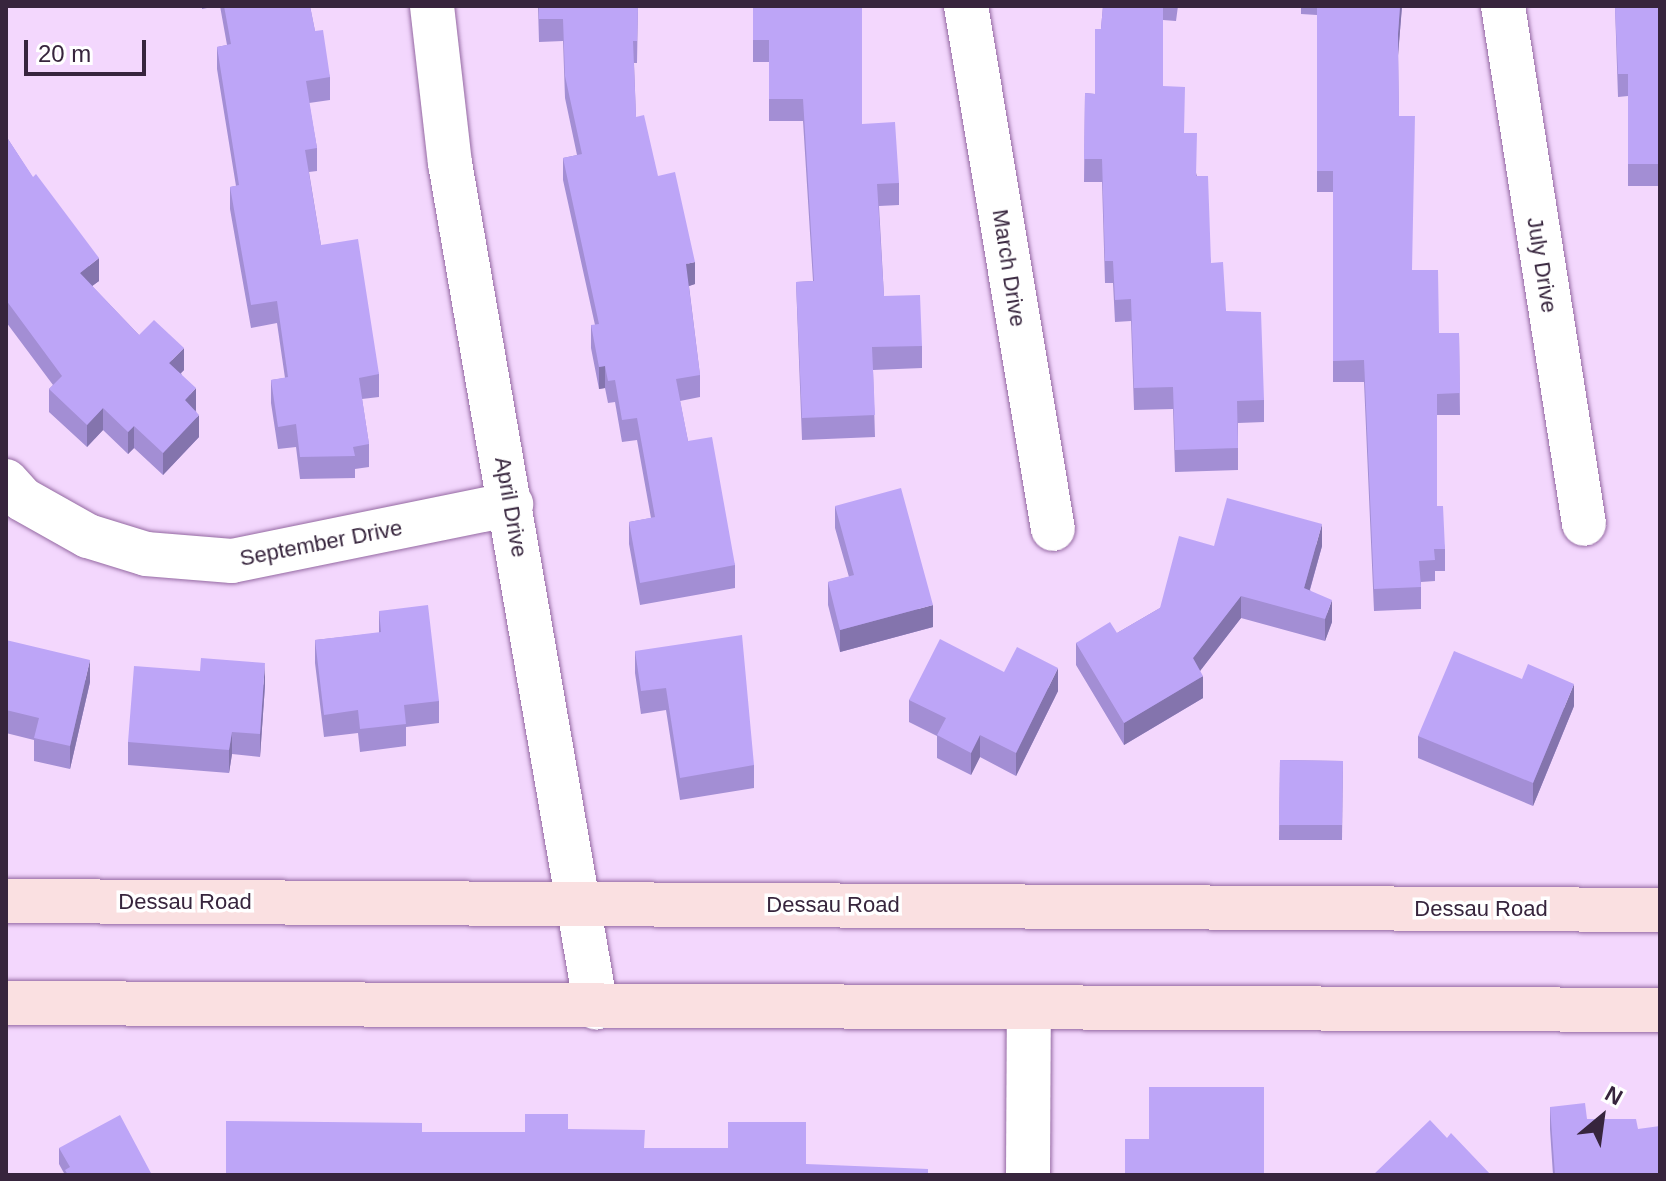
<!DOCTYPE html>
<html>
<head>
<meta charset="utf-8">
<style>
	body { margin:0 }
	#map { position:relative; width:1666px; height:1181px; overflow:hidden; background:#f3d7fd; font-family:Arial,sans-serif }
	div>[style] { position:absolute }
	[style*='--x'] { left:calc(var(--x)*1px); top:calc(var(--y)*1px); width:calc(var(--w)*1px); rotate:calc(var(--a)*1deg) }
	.roads { filter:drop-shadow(0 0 2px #9469a2) drop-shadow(0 0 2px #9469a2) }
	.street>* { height:44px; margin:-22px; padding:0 22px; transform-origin:22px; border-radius:22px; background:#fff }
	.secondary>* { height:44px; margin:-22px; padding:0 22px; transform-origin:22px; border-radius:22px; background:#fae0e1 }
	.wall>* { inset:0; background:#a38ed4 }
	.shaded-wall>* { inset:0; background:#8474ad }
	.building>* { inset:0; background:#bda5f7 }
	span { translate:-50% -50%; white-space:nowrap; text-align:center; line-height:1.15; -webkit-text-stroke:7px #fff; paint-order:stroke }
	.street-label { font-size:22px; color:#37253d }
	.frame { position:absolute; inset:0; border:8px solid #37253d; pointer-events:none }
	.north { position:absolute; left:1562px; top:1077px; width:80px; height:80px; -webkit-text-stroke:6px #fff; paint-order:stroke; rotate:29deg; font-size:22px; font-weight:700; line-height:32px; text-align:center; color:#37253d }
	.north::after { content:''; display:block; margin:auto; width:28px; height:36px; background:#37253d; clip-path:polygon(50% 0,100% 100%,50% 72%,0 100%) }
	.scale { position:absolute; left:24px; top:40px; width:122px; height:36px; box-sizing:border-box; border:4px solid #37253d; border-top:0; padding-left:10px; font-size:24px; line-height:28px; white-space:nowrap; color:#37253d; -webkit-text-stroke:6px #fff; paint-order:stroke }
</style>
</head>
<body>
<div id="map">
	<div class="roads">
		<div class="street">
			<div style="--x:432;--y:6;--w:158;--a:83.5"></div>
			<div style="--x:450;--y:163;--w:857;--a:80.19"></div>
			<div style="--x:966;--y:6;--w:530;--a:80.56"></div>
			<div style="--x:1503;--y:6;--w:524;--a:81.11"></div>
			<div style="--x:6;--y:481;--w:24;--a:48"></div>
			<div style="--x:22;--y:499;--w:76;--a:29.3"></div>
			<div style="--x:88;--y:536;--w:61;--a:17.2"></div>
			<div style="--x:146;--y:554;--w:86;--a:4.7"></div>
			<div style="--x:232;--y:561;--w:285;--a:-11.5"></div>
			<div style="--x:1028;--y:1175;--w:168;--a:-89.7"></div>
		</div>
		<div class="secondary">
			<div style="--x:6;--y:901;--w:1654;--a:0.31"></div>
			<div style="--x:6;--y:1003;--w:1654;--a:0.24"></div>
		</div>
	</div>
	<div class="wall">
		<div style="clip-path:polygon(202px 6px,217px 6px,202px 9px)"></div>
		<div style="clip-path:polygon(220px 6px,310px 6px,315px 31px,330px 77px,330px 100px,309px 103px,317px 148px,317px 171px,309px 172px,321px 245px,379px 374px,379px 397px,362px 399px,369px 444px,369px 467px,355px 469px,355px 478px,300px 479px,296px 447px,278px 449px,271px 403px,271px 380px,285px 378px,277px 323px,251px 328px,230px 209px,230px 187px,236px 186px,217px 69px,217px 47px,227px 45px)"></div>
		<div style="clip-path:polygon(538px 6px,638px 6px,637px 63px,634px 63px,636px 117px,695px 284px,689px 286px,700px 375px,700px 397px,680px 401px,688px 441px,735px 565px,735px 588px,640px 605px,629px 544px,629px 522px,651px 518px,637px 440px,622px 442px,615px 402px,608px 403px,605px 388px,599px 389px,591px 348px,591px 325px,595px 325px,563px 180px,563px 158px,577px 155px,565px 98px,563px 41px,539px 42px)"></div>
		<div style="clip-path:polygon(753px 6px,862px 124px,899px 183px,899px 205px,879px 206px,884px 296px,922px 346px,922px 368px,873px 370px,875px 437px,802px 440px,796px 282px,813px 281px,803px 121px,769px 121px,769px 62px,753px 62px)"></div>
		<div style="clip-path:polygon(1103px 6px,1178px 6px,1176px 21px,1163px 20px,1163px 86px,1184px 133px,1197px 176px,1211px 263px,1226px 311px,1264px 400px,1264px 422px,1238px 423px,1238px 470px,1175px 472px,1173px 409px,1134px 410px,1131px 321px,1115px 322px,1113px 283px,1105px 283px,1102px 182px,1084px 182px,1085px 93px,1095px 94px)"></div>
		<div style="clip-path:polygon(1301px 6px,1402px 6px,1398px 54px,1399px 116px,1412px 270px,1439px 333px,1459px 333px,1460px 415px,1437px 415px,1437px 506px,1445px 549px,1445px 571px,1435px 571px,1435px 581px,1421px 582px,1421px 609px,1374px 611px,1364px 382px,1333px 382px,1333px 192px,1317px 192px,1317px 15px,1301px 14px)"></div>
		<div style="clip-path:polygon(1660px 6px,1660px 186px,1628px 186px,1628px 96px,1618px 97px,1615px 7px)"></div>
		<div style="clip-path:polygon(6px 136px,99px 281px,92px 286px,139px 335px,184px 370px,181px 373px,196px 410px,199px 437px,163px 475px,134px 448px,128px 454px,103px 430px,87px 447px,49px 412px,49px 389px,53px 385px,6px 322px)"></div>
		<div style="clip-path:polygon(835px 506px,933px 627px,840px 652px,828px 605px,828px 582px,849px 577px,835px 528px)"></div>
		<div style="clip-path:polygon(1214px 546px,1322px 546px,1310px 590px,1332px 622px,1325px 641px,1241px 618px,1200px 671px,1203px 698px,1124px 745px,1076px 665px,1076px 643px,1117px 633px,1160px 608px)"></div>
		<div style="clip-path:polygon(379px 611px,439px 701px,439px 723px,406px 727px,406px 746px,360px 752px,358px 733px,324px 737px,315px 663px,315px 640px,379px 633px)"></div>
		<div style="clip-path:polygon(6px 640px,90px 682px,70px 769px,34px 761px,34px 740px,6px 733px)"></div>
		<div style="clip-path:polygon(635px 651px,754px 765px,754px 788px,680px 800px,666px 710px,641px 714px,635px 673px)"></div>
		<div style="clip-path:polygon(200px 671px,265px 685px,260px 757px,232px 754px,229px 773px,128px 765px,128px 742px)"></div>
		<div style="clip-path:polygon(1004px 672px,1058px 691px,1016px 776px,980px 757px,971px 775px,937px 758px,937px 736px,909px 722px,909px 700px)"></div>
		<div style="clip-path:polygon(1574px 706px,1533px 806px,1418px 758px,1418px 736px)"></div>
		<div style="clip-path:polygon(1280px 760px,1343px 761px,1342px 840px,1279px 840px)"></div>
		<div style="clip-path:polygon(1550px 1107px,1587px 1119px,1638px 1129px,1660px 1175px,1553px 1175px,1550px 1129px)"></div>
		<div style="clip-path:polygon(59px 1148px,152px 1175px,65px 1175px,59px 1164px)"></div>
	</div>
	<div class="shaded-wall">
		<div style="clip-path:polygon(1400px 6px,1402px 6px,1398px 56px,1398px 34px)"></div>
		<div style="clip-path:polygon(99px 258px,99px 281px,80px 295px,80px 273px)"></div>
		<div style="clip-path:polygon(695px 262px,695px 284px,686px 287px,686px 264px)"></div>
		<div style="clip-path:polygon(184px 348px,184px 370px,169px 385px,169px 363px)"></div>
		<div style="clip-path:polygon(605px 366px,605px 388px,599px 389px,599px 367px)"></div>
		<div style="clip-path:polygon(196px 388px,196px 410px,185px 422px,185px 400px)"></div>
		<div style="clip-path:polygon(103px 408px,103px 430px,87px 447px,87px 425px)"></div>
		<div style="clip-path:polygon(199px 415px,199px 437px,163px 475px,163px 453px)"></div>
		<div style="clip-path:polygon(134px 426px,134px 448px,128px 454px,128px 432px)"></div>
		<div style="clip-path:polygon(1322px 524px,1322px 546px,1304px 610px,1304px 588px)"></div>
		<div style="clip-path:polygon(1241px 596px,1241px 618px,1193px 680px,1193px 658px)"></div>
		<div style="clip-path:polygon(1332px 600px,1332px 622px,1325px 641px,1325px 619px)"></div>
		<div style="clip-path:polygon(933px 605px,933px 627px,840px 652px,840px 630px)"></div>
		<div style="clip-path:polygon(90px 660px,90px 682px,70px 769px,70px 746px)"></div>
		<div style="clip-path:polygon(265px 663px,265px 685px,260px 757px,260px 734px)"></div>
		<div style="clip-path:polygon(1058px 668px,1058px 691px,1016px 776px,1016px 753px)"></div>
		<div style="clip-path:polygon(1203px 676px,1203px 698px,1124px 745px,1124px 723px)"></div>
		<div style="clip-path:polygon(1574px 684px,1574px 706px,1533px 806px,1533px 783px)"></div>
		<div style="clip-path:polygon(232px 732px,232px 754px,229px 773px,229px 750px)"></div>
		<div style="clip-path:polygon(980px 735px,980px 757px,971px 775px,971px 753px)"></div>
	</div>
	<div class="building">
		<div style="clip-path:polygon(224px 6px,310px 6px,315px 31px,323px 30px,330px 77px,306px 81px,317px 148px,305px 150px,321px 245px,358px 239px,379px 374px,359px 378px,369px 444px,353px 447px,355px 456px,300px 457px,296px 424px,278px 427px,271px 380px,288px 377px,277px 301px,251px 305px,230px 187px,239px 185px,217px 47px,231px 44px)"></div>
		<div style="clip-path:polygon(539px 6px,638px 6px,637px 41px,633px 41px,636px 117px,644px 115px,658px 176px,675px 172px,695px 262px,686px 264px,700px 375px,676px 379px,688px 441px,712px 437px,735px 565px,640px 583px,629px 522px,655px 517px,637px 418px,622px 420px,615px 380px,608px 381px,605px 366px,599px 367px,591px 325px,599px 324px,563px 158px,582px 154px,565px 76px,563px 19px,539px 19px)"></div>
		<div style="clip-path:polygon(753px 6px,862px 6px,862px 124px,895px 122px,899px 183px,877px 184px,884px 296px,920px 295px,922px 346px,872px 347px,875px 415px,802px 418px,796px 282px,814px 281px,803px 99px,769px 99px,769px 40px,753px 40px)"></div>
		<div style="clip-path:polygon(1103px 6px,1163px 6px,1163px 86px,1185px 87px,1184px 133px,1197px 133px,1196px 176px,1208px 176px,1211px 263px,1223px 262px,1226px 311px,1261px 312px,1264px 400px,1237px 401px,1238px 448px,1175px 450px,1173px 387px,1134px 388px,1131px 299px,1115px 300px,1113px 261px,1105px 261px,1102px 159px,1084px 159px,1085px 93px,1095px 94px,1095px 29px,1101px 29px)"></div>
		<div style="clip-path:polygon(1317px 6px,1400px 6px,1398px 34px,1399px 116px,1415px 116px,1412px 270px,1438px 270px,1439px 333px,1459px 333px,1460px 393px,1437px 394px,1437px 506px,1443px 506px,1445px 549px,1434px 549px,1435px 560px,1419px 561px,1421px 587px,1374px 589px,1364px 360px,1333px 361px,1333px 171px,1317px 171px)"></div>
		<div style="clip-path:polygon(1626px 6px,1660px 6px,1660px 164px,1628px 164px,1628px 74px,1618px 74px,1615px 7px)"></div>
		<div style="clip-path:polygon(6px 136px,33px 177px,36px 174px,99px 258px,80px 273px,139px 335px,154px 320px,184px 348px,169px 363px,196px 388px,185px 400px,199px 415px,163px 453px,134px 426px,128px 432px,103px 408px,87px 425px,49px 389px,62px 376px,6px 300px)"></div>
		<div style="clip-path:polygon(901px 488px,933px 605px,840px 630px,828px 582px,854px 575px,835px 506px)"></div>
		<div style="clip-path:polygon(1227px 498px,1322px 524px,1304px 588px,1332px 600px,1325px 619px,1241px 596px,1193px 658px,1203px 676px,1124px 723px,1076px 643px,1110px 622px,1117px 633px,1160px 608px,1179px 536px,1214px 546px)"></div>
		<div style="clip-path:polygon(428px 605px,439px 701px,404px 705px,406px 724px,360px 729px,358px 710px,324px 715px,315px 640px,381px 632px,379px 611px)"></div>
		<div style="clip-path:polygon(742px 635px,754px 765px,680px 778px,666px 688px,641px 691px,635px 651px)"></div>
		<div style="clip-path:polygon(940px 639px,1004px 672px,1017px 647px,1058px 668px,1016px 753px,980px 735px,971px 753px,937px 735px,946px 718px,909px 700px)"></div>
		<div style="clip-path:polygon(6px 640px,90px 660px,70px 746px,34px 738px,39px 718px,6px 710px)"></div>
		<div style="clip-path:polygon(1454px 651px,1522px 679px,1528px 664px,1574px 684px,1533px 783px,1418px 736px)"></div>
		<div style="clip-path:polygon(201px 658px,265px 663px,260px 734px,232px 732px,229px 750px,128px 742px,134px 666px,200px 671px)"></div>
		<div style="clip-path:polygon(1280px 760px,1343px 761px,1342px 825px,1279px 825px)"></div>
		<div style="clip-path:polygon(1149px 1087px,1264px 1087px,1264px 1175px,1125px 1175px,1125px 1139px,1149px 1139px)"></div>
		<div style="clip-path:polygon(1585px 1103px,1587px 1119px,1636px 1119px,1638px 1129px,1660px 1126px,1660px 1175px,1555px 1175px,1550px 1107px)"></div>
		<div style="clip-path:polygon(525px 1114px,568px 1114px,568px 1129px,645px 1130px,644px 1148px,728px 1148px,728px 1122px,806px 1122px,806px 1164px,928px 1169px,928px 1175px,226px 1175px,226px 1121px,422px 1123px,422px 1132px,525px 1132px)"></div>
		<div style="clip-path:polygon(120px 1115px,152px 1175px,68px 1175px,65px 1170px,70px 1167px,59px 1148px)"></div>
		<div style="clip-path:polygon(1430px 1120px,1447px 1138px,1451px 1133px,1491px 1175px,1373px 1175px)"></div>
	</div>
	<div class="street-label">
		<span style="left:1542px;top:265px;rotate:81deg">July Drive</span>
		<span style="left:1009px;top:268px;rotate:81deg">March Drive</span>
		<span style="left:511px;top:507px;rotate:80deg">April Drive</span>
		<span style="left:321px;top:543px;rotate:-11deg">September Drive</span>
		<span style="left:185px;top:902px">Dessau Road</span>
		<span style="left:833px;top:905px">Dessau Road</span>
		<span style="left:1481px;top:909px">Dessau Road</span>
	</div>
	<div class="frame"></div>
	<div class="north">N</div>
	<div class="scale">20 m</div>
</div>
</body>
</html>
